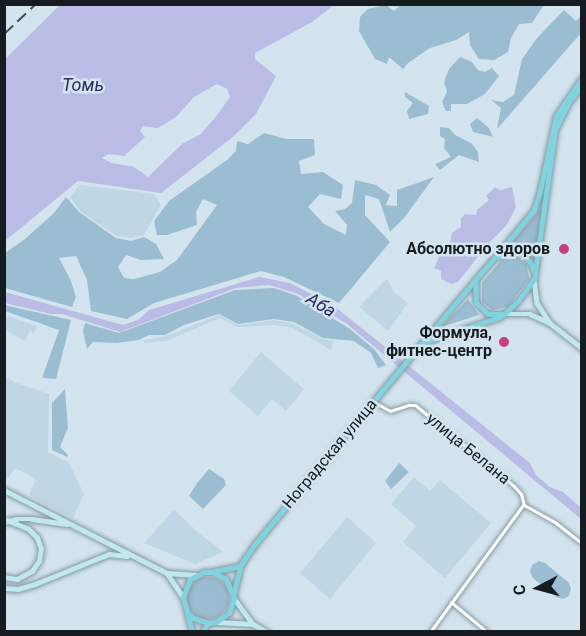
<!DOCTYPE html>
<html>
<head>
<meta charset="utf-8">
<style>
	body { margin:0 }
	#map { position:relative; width:586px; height:636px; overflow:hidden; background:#d3e4ee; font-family:Roboto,sans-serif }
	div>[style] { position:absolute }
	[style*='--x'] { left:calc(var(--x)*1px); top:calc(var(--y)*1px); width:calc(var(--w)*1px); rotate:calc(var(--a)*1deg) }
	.built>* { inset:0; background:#bfd6e4 }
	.green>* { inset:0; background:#9bbdd1 }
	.round { border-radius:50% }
	.water>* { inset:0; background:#babce6 }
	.roads { filter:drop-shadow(0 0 2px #8898a1) drop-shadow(0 0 2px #8898a1) }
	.minor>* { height:3px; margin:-1.5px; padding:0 1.5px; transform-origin:1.5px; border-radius:1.5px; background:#fff }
	.secondary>* { height:4.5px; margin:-2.25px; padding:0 2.25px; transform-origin:2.25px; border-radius:2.25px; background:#c0e9ef }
	.primary>* { height:5px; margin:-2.5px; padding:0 2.5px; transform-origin:2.5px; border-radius:2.5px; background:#81d3df }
	.rail>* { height:1.5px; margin-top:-0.75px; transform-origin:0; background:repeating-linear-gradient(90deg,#454e53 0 12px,transparent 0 18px) }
	.dots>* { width:16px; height:16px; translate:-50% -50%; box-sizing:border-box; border:3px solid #d3e4ee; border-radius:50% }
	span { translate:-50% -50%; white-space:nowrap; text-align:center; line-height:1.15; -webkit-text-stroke:5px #d3e4ee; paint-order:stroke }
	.poi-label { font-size:16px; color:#151b1f; font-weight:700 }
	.right { translate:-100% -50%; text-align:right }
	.street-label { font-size:16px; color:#151b1f }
	.water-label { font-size:18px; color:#2e2b5e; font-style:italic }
	.frame { position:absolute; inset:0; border:6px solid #151b1f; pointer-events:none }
	.north { position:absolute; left:508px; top:558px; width:60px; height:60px; -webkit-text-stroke:4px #d3e4ee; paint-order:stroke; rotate:264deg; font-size:16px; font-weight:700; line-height:24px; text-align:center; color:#151b1f }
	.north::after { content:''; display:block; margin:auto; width:21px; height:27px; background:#151b1f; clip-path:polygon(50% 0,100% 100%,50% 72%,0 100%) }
</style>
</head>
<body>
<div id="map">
	<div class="built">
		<div style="clip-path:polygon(80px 185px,154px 194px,161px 205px,144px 235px,131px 238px,117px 236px,80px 211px,70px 197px)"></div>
		<div style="clip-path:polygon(387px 279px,394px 292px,408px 303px,388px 331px,359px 307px)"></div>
		<div style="clip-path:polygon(219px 315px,238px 325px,274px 320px,293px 324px,323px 339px,333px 341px,331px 350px,293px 328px,275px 325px,238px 327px,220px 318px,166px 341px,144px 343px,143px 340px,166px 336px)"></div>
		<div style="clip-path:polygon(8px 316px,37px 326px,34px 333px,30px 331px,25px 341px,5px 330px,5px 321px)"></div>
		<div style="clip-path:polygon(261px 352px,304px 389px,286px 411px,272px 399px,258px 416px,229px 391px)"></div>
		<div style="clip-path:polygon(4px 375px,14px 382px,49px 394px,48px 452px,69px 463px,84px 494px,73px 518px,35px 499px,29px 494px,36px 479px,15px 468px,5px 482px)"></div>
		<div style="clip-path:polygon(414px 477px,430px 491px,440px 480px,491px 523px,445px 578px,403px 542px,416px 526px,391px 504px)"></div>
		<div style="clip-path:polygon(174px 510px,199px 533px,223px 552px,195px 564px,144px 543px)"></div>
		<div style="clip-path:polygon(347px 517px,376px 543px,330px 599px,300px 573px)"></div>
	</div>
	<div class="green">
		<div style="clip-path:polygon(401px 4px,544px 4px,544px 5px,532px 23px,519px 24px,511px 38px,508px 52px,494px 60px,479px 59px,470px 45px,469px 32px,456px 40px,430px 48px,408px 63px,403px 69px,389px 57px,387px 64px,375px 59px,359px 31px,360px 17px,368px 9px,386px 5px,394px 11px)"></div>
		<div style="clip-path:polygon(564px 10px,576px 21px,581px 16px,581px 33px,497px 129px,501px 108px,491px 100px,503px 102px,514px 95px,522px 59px,537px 38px)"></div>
		<div style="clip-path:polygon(460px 57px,472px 62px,478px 70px,485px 72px,492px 68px,499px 76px,485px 94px,467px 104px,451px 104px,451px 111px,446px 111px,442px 102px,447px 92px,444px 82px,449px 69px)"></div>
		<div style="clip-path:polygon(405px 92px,429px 106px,428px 114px,409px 119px,407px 111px,413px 103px,405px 97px)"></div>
		<div style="clip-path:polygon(477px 118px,489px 128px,493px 137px,473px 132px,470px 124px)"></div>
		<div style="clip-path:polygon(440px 127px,449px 128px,455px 135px,471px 143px,478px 152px,479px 162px,459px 155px,440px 170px,435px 164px,451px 157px,444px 148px,445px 139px,440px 136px)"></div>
		<div style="clip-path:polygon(264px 133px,286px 139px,314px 139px,315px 155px,299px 161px,301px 174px,323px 172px,343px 185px,341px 199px,320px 194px,308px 207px,324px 224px,346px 235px,347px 225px,335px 211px,345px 209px,352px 203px,355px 180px,376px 185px,390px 195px,386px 205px,397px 206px,397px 190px,434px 177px,404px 218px,390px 232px,379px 199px,365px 195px,365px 215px,390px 242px,339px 303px,284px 277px,261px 271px,154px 303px,127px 319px,91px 311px,87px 280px,76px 256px,59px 258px,71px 281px,76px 297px,72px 307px,5px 288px,5px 253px,25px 239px,54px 213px,66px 197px,79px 212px,116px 238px,131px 241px,144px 237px,156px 244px,164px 259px,141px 260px,126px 255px,118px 267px,124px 278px,134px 279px,160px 272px,177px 260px,217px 205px,203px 199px,196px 212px,197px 225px,167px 235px,157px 235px,154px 221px,169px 201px,227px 160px,236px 151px,237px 141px,248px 144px)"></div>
		<div style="clip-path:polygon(543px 206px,535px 261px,520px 250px,507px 249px)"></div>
		<div style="clip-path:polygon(510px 256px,517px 257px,527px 265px,529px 279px,508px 307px,492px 310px,482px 302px,482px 283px,503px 258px)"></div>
		<div style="clip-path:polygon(274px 288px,297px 296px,350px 329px,374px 349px,386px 365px,378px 368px,371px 353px,354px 341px,323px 338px,294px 322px,274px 319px,238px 324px,219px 314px,184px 325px,165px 335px,149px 335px,139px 340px,117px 343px,93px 342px,87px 349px,83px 331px,85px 323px,119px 333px,235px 290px)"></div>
		<div style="clip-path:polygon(468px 299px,479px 315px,441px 327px)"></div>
		<div style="clip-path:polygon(4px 305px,71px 320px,56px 379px,42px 378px,59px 330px,5px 311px)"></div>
		<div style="clip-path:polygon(65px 389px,68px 428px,60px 447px,68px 455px,67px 457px,52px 450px,52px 403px)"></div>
		<div style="clip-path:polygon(399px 463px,409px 472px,391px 489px,385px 481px)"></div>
		<div style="clip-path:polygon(209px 469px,224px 479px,226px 485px,203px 509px,189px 496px,197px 483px)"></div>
		<div style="clip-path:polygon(539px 561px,545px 563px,568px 582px,571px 588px,569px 596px,563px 599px,556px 597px,533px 578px,530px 572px,532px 565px)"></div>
		<div class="round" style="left:187px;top:577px;width:42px;height:42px"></div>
	</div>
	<div class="water">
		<div style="clip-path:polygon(evenodd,60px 5px,60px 4px,334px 5px,312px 22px,255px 53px,255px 59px,276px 76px,256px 114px,234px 136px,161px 193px,78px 181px,5px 241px,5px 59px,60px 5px,217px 84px,227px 89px,230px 97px,217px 115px,201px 134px,182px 144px,148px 177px,134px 167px,112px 163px,102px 158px,109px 154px,124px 156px,145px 137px,140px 131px,143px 126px,158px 128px,176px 117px,194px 97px,217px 84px)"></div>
		<div style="clip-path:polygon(495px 187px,500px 190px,512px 187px,516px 207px,506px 226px,489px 243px,490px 248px,486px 247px,458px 282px,451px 284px,441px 279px,441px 271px,434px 268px,440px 255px,450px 243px,452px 233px,461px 227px,461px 218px,465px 214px,476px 215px,477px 210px,489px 200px,486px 196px)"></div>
		<div style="clip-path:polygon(259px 277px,290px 283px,334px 306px,530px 463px,536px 475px,550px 487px,563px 492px,581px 508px,581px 519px,347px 324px,298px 294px,269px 285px,236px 288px,120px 332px,62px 314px,51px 314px,5px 303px,5px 292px,123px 325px,138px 320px,149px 310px)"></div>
	</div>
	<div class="roads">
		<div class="minor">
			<div style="--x:374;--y:402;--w:18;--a:29"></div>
			<div style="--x:390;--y:411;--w:20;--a:-18"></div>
			<div style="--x:409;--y:405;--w:6;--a:0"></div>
			<div style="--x:415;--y:405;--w:128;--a:39.3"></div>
			<div style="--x:514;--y:486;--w:11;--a:49"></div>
			<div style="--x:521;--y:494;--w:11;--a:75"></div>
			<div style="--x:524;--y:505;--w:37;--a:29"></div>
			<div style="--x:556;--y:523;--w:33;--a:38"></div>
			<div style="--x:451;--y:602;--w:47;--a:39.8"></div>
			<div style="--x:430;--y:632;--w:157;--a:-53.8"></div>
		</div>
		<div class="secondary">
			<div style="--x:534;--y:279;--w:24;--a:83"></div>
			<div style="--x:537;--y:303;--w:24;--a:57"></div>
			<div style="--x:504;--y:314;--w:26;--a:0"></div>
			<div style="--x:530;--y:314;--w:22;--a:24"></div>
			<div style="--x:550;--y:323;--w:41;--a:38"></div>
			<div style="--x:4;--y:490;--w:183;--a:27"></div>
			<div style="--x:167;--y:573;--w:29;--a:4"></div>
			<div style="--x:4;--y:522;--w:13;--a:-13"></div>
			<div style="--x:17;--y:519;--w:15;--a:0"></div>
			<div style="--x:32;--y:519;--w:35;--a:8"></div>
			<div style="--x:167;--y:573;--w:29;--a:56"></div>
			<div style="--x:4;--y:577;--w:13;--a:9"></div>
			<div style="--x:17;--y:579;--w:17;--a:-28"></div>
			<div style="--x:32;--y:571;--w:12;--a:-55"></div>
			<div style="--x:39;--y:561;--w:12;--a:-81"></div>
			<div style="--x:41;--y:549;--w:12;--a:-110"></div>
			<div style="--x:37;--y:538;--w:13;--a:-135"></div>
			<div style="--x:28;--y:529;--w:22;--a:-158"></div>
			<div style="--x:4;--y:588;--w:14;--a:4"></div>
			<div style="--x:18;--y:589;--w:18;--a:-16"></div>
			<div style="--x:35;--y:584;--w:80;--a:-22.1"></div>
			<div style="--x:109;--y:554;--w:18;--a:6"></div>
			<div style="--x:234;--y:598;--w:32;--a:54"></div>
			<div style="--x:253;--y:624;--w:16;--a:30"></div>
			<div style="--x:217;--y:622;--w:36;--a:3"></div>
		</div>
		<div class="primary">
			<div style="--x:497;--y:255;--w:58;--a:-50.6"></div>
			<div style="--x:534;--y:210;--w:20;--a:-72"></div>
			<div style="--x:540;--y:191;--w:77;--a:-78"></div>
			<div style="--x:556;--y:116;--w:46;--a:-55.6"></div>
			<div style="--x:535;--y:272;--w:143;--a:-82"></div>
			<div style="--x:555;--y:130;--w:30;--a:-64"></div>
			<div style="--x:568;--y:103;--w:23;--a:-52"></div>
			<div style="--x:424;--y:342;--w:80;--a:-18.2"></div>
			<div style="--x:215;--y:571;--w:25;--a:-11"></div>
			<div style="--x:234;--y:593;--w:28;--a:-77"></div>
			<div style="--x:240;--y:566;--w:27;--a:-56"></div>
			<div style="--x:255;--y:544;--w:261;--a:-50.3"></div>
			<div style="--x:422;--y:343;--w:82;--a:-49.9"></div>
			<div style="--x:475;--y:280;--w:29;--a:-49"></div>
			<div style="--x:494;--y:258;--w:17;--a:-25"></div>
			<div style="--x:509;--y:251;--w:13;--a:13"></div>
			<div style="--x:522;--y:254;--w:11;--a:45"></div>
			<div style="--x:530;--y:262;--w:13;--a:67"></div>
			<div style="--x:535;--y:274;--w:5;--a:101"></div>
			<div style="--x:534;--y:279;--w:26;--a:126"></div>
			<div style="--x:519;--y:300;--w:21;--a:137"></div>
			<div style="--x:504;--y:314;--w:16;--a:180"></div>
			<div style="--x:488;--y:314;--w:16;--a:-137"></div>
			<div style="--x:476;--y:303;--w:23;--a:-92"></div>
			<div style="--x:187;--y:613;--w:20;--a:75"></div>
			<div style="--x:202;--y:632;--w:11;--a:-56"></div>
			<div style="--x:208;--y:623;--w:8;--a:-7"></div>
			<div style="--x:216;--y:622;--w:16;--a:-35"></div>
			<div style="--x:229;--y:613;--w:16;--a:-72"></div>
			<div style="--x:234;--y:598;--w:21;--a:-113"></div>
			<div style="--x:226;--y:579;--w:16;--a:-153"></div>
			<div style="--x:212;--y:572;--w:8;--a:180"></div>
			<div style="--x:204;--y:572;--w:16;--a:153"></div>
			<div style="--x:190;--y:579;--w:19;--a:111"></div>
			<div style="--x:183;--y:597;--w:16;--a:75"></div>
			<div style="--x:187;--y:612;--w:8;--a:45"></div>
			<div style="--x:193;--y:618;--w:16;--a:18"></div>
		</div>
	</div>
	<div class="rail">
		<div style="--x:4;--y:34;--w:44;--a:-43.2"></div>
	</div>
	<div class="dots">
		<div style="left:564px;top:249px;background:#c63f7e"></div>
		<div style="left:504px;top:342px;background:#c63f7e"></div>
	</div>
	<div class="poi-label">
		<span class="right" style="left:550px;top:249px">Абсолютно здоров</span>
		<span class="right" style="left:492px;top:342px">Формула,<br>фитнес-центр</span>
	</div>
	<div class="street-label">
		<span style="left:468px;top:449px;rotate:39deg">улица Белана</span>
		<span style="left:330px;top:454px;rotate:-50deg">Ноградская улица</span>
	</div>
	<div class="water-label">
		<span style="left:83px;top:85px">Томь</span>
		<span style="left:321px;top:305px;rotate:32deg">Аба</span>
	</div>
	<div class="frame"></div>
	<div class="north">С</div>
</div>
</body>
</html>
